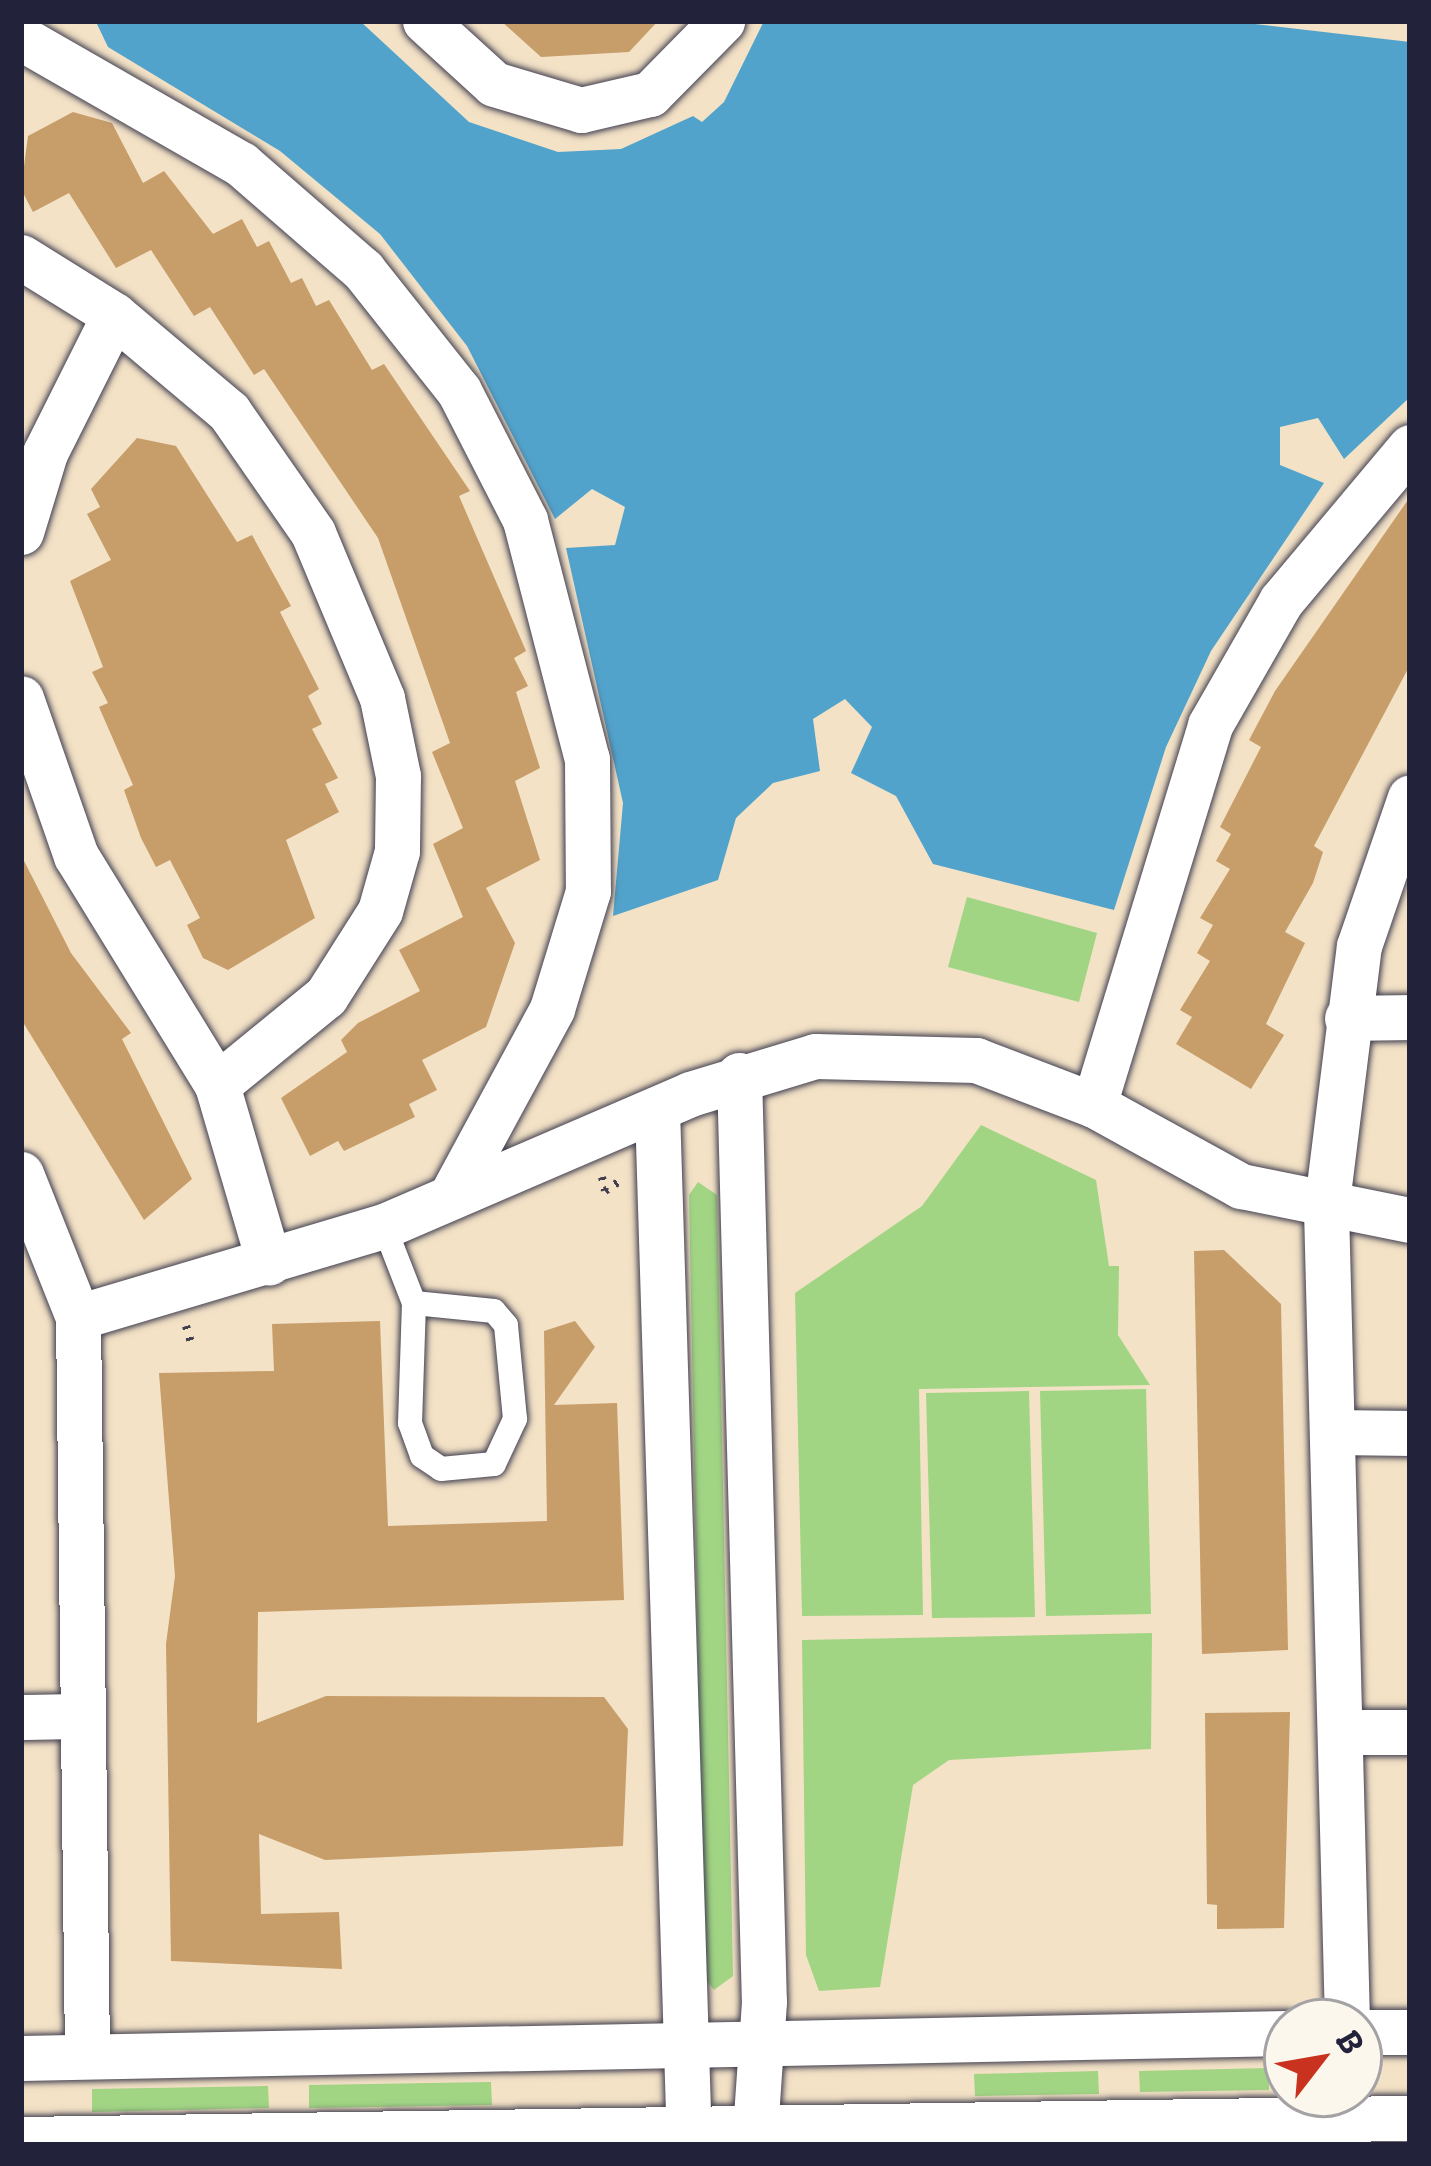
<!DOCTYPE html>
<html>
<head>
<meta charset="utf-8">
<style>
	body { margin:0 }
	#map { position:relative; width:1431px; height:2166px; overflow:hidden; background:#f3e2c6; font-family:Mali,sans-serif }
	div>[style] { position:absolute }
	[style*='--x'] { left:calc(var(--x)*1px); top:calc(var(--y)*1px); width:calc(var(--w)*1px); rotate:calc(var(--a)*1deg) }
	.green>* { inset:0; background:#a1d584 }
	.water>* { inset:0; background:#52a3cc }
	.building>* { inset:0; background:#c79d6a }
	.path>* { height:8px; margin-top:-4px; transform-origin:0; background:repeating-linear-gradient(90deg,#413f50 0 3px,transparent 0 12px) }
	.roads { filter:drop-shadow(0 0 3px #413f50) drop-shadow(0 0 3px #413f50) }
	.lane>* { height:24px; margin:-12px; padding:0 12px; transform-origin:12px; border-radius:12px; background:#fff }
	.street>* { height:45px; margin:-22.5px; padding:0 22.5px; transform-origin:22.5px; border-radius:22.5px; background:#fff }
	span { translate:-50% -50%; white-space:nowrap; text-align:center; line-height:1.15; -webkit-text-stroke:9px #fbf7ec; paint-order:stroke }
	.frame { position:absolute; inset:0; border:24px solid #22223b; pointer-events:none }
	.north { position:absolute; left:1263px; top:1998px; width:120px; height:120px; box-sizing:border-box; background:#fbf7ec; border:3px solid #a4a2a5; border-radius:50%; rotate:59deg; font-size:33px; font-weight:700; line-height:48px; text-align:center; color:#22223b }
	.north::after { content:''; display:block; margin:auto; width:42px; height:54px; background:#c8321e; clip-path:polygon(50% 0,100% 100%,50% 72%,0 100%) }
</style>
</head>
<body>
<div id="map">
	<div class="green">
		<div style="clip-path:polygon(967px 897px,1097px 933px,1079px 1002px,948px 967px)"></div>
		<div style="clip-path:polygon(981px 1125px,1096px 1180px,1109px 1266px,1119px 1266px,1118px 1335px,1150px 1385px,919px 1389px,923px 1615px,802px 1616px,795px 1293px,922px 1206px)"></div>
		<div style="clip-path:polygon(698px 1182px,717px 1195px,733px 1976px,714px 1990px,704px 1977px,689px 1195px)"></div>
		<div style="clip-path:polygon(1146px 1389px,1151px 1614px,1046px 1616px,1040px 1391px)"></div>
		<div style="clip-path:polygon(1029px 1391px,1035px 1617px,932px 1618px,926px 1393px)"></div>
		<div style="clip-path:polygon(1152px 1633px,1151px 1749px,949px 1760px,913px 1785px,880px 1987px,819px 1991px,806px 1955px,802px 1640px)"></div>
		<div style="clip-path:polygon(1269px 2068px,1269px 2090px,1140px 2092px,1139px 2071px)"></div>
		<div style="clip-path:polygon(1098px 2071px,1099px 2094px,975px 2096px,974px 2074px)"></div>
		<div style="clip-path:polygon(491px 2082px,492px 2105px,309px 2108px,309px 2085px)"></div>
		<div style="clip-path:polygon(268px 2086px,269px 2108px,92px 2112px,92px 2089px)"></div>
	</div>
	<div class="water">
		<div style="clip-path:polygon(360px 21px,469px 122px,558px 152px,621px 149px,693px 116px,702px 122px,724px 102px,764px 21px,1230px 21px,1410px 42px,1410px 397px,1344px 459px,1318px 418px,1280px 427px,1280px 465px,1324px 483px,1211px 651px,1166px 747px,1114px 910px,933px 864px,896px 796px,851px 773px,872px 727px,845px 699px,813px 719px,820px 771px,773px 783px,736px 818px,718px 880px,613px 916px,623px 803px,566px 548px,615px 545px,625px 507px,592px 489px,555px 519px,467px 346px,380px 234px,280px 151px,108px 47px,97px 24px)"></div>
	</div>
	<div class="building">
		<div style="clip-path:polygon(501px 21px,658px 21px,629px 52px,541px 57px)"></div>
		<div style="clip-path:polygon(73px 112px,112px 123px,143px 183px,164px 171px,213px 234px,242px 219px,257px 247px,269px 241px,291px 283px,302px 278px,316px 306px,329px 300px,372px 370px,384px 364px,470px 491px,459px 496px,526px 651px,514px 658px,528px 686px,516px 692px,540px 768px,515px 781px,540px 860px,486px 888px,515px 943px,486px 1027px,422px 1060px,437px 1090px,409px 1104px,415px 1117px,344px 1151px,338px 1141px,310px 1156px,281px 1098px,347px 1052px,341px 1040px,358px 1023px,420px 991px,399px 950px,463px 917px,433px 844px,463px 828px,432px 752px,450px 743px,378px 538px,264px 369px,254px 375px,210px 307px,194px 316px,151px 250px,116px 268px,69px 193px,33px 212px,21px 189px,28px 136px)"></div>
		<div style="clip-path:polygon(137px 438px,176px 446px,237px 542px,252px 535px,291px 606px,280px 612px,319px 689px,308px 696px,322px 724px,312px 729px,338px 778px,325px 784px,339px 812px,286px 840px,315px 918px,228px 970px,203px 958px,187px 925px,200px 918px,170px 860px,156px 867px,141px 838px,124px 790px,133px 785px,99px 707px,108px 703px,92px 672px,103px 667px,70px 581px,111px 560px,87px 514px,100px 507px,91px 489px)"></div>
		<div style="clip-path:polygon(1410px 497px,1410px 665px,1314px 846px,1323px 852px,1313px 883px,1285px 932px,1305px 943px,1266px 1024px,1284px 1035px,1251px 1089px,1176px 1044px,1192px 1017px,1180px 1010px,1210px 961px,1197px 953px,1213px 925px,1200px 918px,1230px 869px,1216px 861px,1231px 834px,1220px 827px,1261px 747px,1249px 740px,1275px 691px)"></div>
		<div style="clip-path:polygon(21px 855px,71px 953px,131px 1033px,122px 1039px,192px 1179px,144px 1220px,21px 1019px)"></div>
		<div style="clip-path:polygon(1224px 1250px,1281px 1304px,1288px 1650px,1202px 1654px,1194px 1251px)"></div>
		<div style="clip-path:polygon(380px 1321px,388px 1526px,547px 1521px,544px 1331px,575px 1321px,595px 1347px,554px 1405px,617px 1403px,624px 1600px,258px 1612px,257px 1723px,326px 1696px,604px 1697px,628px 1729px,623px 1846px,325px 1860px,259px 1834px,261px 1914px,339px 1912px,342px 1969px,171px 1961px,166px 1644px,175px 1576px,159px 1373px,274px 1371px,272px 1324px)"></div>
		<div style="clip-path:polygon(1290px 1712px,1284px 1928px,1217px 1929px,1217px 1905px,1207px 1904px,1205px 1713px)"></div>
	</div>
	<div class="path">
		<div style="--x:602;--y:1177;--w:14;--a:78"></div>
		<div style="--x:605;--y:1191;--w:18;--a:-34"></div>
		<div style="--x:186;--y:1326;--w:17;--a:73"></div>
	</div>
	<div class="roads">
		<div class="lane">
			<div style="--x:384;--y:1226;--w:83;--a:68.7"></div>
			<div style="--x:414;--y:1303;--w:120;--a:91.9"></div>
			<div style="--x:410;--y:1423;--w:35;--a:70"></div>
			<div style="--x:422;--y:1456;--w:23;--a:34"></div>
			<div style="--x:441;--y:1469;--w:53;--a:-5.4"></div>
			<div style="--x:494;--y:1464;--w:50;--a:-65"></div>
			<div style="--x:515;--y:1419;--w:94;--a:-95.5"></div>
			<div style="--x:506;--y:1325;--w:18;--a:-131"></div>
			<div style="--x:494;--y:1311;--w:80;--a:-174.3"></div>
		</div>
		<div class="street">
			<div style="--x:425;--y:21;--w:93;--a:42.4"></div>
			<div style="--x:494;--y:84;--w:91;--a:16.6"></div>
			<div style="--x:581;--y:110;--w:71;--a:-13.1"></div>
			<div style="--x:650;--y:94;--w:103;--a:-45.4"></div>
			<div style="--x:21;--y:38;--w:254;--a:29.8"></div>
			<div style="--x:241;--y:164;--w:162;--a:41"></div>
			<div style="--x:363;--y:270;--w:154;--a:51.6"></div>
			<div style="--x:459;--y:391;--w:145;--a:62.9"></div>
			<div style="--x:525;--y:520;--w:247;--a:75.5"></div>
			<div style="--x:587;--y:759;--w:132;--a:89.6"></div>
			<div style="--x:588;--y:891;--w:123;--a:107"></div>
			<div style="--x:552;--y:1009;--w:213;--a:118.4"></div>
			<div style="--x:21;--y:257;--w:110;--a:31.9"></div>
			<div style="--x:114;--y:315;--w:150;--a:40.1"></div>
			<div style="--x:229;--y:412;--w:147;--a:55.2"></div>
			<div style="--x:313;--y:533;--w:179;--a:67.3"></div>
			<div style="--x:382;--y:698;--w:80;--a:78.4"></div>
			<div style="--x:398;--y:776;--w:75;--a:90.8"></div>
			<div style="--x:397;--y:851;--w:62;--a:105.8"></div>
			<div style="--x:380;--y:911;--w:101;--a:122.4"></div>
			<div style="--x:326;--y:996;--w:141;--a:140.8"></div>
			<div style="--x:217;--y:1085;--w:269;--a:-121.6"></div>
			<div style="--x:76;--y:856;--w:167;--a:-109.2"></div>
			<div style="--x:21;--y:532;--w:83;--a:-73.1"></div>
			<div style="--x:45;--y:453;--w:154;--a:-63.4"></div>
			<div style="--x:1347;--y:1018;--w:63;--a:-0.9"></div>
			<div style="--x:739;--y:1075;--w:927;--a:88.46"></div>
			<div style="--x:764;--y:2002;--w:143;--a:94"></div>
			<div style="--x:217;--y:1085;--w:185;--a:73.7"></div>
			<div style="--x:1094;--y:1105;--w:397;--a:-73"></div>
			<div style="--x:1210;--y:725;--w:143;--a:-60.2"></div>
			<div style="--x:1281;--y:601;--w:201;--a:-50"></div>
			<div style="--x:657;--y:1109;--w:1036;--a:88.23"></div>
			<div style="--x:21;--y:1174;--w:154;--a:68.3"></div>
			<div style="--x:78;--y:1317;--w:739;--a:89.3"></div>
			<div style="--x:78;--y:1317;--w:319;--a:-16.6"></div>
			<div style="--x:384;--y:1226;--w:333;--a:-23.3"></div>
			<div style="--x:690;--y:1094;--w:131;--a:-16.9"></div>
			<div style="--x:815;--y:1056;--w:161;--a:1.4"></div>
			<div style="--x:976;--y:1060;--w:126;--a:20.9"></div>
			<div style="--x:1094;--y:1105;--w:168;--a:28.9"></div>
			<div style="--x:1241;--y:1186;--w:172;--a:11.4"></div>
			<div style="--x:1335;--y:1432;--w:75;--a:0.8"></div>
			<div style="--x:21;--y:1717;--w:60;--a:-1"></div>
			<div style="--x:1343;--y:1732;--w:67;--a:0"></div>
			<div style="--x:1347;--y:2022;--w:812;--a:-91.48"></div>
			<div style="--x:1326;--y:1210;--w:266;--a:-82.9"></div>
			<div style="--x:1359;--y:946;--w:157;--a:-71.1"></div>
			<div style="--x:1359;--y:2032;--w:51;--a:0"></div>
			<div style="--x:21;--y:2058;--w:1266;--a:-1.13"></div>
			<div style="--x:21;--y:2139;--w:1389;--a:-0.87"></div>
		</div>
	</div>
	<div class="frame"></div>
	<div class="north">B</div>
</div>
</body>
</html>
